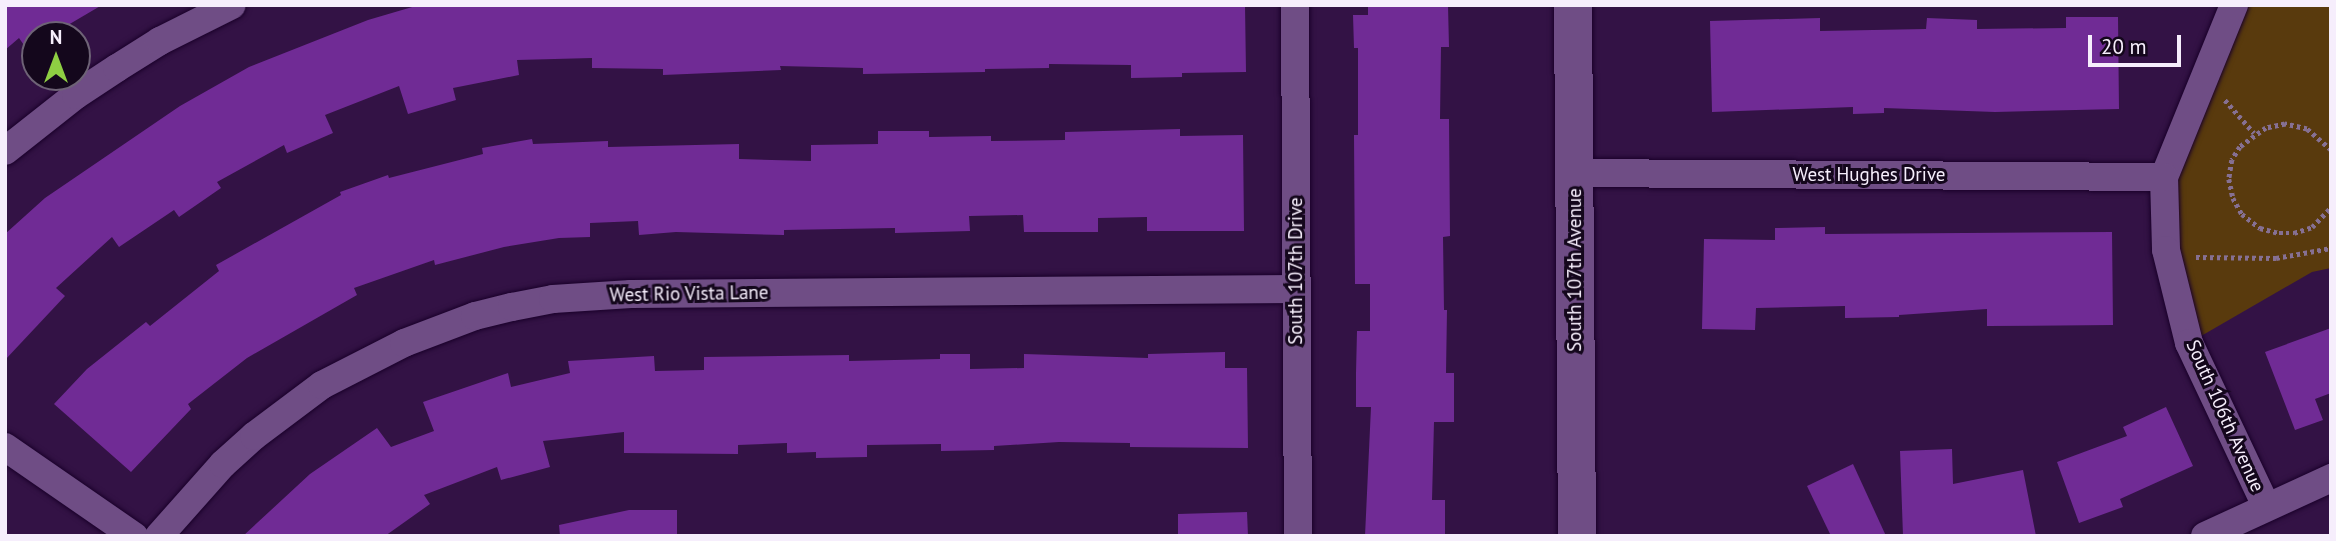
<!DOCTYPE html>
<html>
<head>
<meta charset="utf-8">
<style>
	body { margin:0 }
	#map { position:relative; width:2336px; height:541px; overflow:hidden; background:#331245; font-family:"PT Sans",sans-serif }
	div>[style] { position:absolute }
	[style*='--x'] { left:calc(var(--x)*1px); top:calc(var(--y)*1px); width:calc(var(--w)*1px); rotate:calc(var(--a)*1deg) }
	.green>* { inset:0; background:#593a0d }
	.building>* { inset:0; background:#702b95 }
	.path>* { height:4.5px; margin-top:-2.25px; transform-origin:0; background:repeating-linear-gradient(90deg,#867093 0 3.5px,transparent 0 7px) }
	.roads { filter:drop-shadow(0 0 2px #1a002a) drop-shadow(0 0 2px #1a002a) }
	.street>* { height:28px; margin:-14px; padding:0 14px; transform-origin:14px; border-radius:14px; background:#6f4d85 }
	.secondary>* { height:38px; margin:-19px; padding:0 19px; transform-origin:19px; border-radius:19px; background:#6f4d85 }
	span { translate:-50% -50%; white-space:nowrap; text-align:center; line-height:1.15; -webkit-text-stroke:6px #14071c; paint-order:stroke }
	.street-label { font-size:19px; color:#f6eefc }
	.frame { position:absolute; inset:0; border:7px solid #f6eefc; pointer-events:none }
	.north { position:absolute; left:21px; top:21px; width:70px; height:70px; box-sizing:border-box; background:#14071c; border:2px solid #6e6376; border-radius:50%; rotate:0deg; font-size:19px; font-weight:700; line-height:28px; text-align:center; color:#f6eefc }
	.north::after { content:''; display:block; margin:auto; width:24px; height:32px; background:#8ece43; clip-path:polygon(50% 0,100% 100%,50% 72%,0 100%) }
	.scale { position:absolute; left:2088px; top:35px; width:93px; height:32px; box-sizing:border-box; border:4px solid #f6eefc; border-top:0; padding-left:9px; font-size:21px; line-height:24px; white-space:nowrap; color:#f6eefc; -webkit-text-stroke:5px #14071c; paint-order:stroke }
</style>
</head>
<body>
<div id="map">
	<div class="green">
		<div style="clip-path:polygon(2234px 5px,2331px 5px,2331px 268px,2312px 272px,2189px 343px,2164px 177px)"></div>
	</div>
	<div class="building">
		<div style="clip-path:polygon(5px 5px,102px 5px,51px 35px,35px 35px,35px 61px,19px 38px,5px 50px)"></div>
		<div style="clip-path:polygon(419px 5px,1245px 5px,1246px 72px,1182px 73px,1182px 77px,1131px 78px,1131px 65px,1049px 64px,1049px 68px,985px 69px,985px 72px,863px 74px,863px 68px,780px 66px,781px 70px,663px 75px,663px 69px,592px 68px,592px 58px,517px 60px,519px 75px,453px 88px,456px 100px,408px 114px,399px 86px,325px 115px,333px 133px,287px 153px,284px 145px,217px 182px,221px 188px,179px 217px,174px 210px,119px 247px,112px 237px,56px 288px,65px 296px,5px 360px,5px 234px,45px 198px,180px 106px,249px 67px,368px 20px)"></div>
		<div style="clip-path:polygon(1368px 5px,1448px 5px,1449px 47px,1441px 47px,1440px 119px,1449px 119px,1450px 236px,1443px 237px,1444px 310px,1447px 310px,1446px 373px,1454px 373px,1454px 422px,1434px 422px,1432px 500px,1445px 500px,1445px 536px,1365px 536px,1371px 407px,1356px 407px,1356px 373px,1357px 331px,1370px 331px,1370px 284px,1355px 284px,1354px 135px,1358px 135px,1358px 48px,1354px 48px,1353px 15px,1368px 15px)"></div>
		<div style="clip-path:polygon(2066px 17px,2118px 17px,2119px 109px,1995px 112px,1884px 108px,1884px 113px,1853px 114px,1853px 107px,1712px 112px,1710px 21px,1820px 18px,1820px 31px,1926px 29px,1927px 18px,1977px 20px,1977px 29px,2066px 28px)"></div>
		<div style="clip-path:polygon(1180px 129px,1180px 136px,1243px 135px,1244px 231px,1147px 231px,1147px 217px,1098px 218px,1098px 232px,1024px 232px,1023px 215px,969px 216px,970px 231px,895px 233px,895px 228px,784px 230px,784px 235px,676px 232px,639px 235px,638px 221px,590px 223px,590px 237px,559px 238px,504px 247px,435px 265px,434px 260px,354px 288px,357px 295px,247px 358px,188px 404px,191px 409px,131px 472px,54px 404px,87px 369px,146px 322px,150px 326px,219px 271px,216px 265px,341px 195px,340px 192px,388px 175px,389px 178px,483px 154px,482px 148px,532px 139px,533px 144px,608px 141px,608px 147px,739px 144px,739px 159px,811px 161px,811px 145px,878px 144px,878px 131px,929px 131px,929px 137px,991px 136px,991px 141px,1065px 140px,1065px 132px)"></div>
		<div style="clip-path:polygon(1825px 227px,1825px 234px,2112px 232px,2113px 325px,1987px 326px,1987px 309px,1899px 315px,1899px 317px,1845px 318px,1845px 306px,1756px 308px,1755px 330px,1702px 329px,1704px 239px,1775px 240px,1775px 228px)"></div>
		<div style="clip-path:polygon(2331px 328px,2331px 393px,2315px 399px,2323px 420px,2295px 430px,2265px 352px)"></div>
		<div style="clip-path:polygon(1225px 352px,1225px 368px,1247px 368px,1248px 448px,1130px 447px,1130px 443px,1059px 442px,994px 446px,994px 450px,941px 451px,941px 444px,867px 445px,867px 457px,816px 458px,816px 452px,787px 453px,787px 443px,738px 445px,738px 454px,624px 453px,624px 432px,543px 441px,550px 467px,501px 480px,497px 467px,424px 495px,430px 504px,385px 536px,243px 536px,310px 474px,377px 428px,391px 447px,434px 431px,423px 402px,508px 373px,511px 387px,570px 373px,568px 361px,654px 356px,655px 371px,704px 370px,704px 357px,849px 355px,849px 361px,940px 359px,940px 354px,970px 354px,970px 369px,1024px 368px,1024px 354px,1148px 358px,1148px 354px)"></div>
		<div style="clip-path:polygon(2166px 407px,2193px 466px,2120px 499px,2123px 507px,2079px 523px,2057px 462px,2127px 436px,2123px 427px)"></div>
		<div style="clip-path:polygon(1952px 449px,1953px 484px,2023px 470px,2036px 536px,1903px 536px,1900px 451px)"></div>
		<div style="clip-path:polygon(1853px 464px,1886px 536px,1831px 536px,1807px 486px)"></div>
		<div style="clip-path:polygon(629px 510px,677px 510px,677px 536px,560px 536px,559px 525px)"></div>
		<div style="clip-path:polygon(1247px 512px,1248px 536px,1178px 536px,1178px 514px)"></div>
	</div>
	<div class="path">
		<div style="--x:2225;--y:100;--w:44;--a:48.7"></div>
		<div style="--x:2331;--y:150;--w:32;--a:-139"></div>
		<div style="--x:2307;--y:129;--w:23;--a:-167"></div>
		<div style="--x:2285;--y:124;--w:19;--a:168"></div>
		<div style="--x:2266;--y:128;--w:32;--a:144"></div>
		<div style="--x:2240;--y:147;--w:15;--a:122"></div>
		<div style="--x:2232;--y:160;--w:19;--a:99"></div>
		<div style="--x:2229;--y:179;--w:19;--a:78"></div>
		<div style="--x:2233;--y:198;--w:18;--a:61"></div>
		<div style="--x:2242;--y:214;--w:23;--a:38"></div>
		<div style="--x:2260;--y:228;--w:20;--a:15"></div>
		<div style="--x:2279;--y:233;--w:15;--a:0"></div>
		<div style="--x:2294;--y:233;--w:19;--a:-18"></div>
		<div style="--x:2312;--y:227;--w:28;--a:-46"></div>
		<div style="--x:2196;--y:257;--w:80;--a:0.7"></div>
		<div style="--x:2276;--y:258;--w:56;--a:-10.3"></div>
	</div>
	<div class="roads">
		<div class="street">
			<div style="--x:1295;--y:5;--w:531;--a:89.68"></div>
			<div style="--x:2234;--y:5;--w:186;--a:112.1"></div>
			<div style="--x:2164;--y:177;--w:73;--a:88.4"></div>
			<div style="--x:2166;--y:250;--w:96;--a:76.1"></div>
			<div style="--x:2189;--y:343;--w:180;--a:64.7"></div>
			<div style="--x:5;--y:151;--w:90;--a:-38.3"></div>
			<div style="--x:76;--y:95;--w:49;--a:-33.4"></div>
			<div style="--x:117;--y:68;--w:51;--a:-32.1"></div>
			<div style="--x:160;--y:41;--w:80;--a:-26.6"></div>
			<div style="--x:1574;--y:173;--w:590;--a:0.39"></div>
			<div style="--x:5;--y:447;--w:157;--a:34.6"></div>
			<div style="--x:159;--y:536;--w:96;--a:-48.4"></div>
			<div style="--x:223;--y:464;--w:42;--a:-42.1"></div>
			<div style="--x:254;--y:436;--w:85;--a:-36.9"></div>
			<div style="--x:322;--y:385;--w:92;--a:-27.1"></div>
			<div style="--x:404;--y:343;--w:76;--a:-20.8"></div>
			<div style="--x:475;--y:316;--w:38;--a:-14"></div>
			<div style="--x:512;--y:307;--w:42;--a:-11"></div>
			<div style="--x:553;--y:299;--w:78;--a:-3.7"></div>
			<div style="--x:631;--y:294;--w:665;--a:-0.43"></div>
			<div style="--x:2205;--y:536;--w:139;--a:-24.7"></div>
		</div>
		<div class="secondary">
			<div style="--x:1573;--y:5;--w:531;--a:89.57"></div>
		</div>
	</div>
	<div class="street-label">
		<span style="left:1869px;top:175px">West Hughes Drive</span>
		<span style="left:1575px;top:270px;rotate:-90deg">South 107th Avenue</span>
		<span style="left:1296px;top:271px;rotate:-90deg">South 107th Drive</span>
		<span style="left:689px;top:294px;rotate:-1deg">West Rio Vista Lane</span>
		<span style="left:2225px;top:416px;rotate:66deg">South 106th Avenue</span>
	</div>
	<div class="frame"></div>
	<div class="north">N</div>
	<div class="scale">20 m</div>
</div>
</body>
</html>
